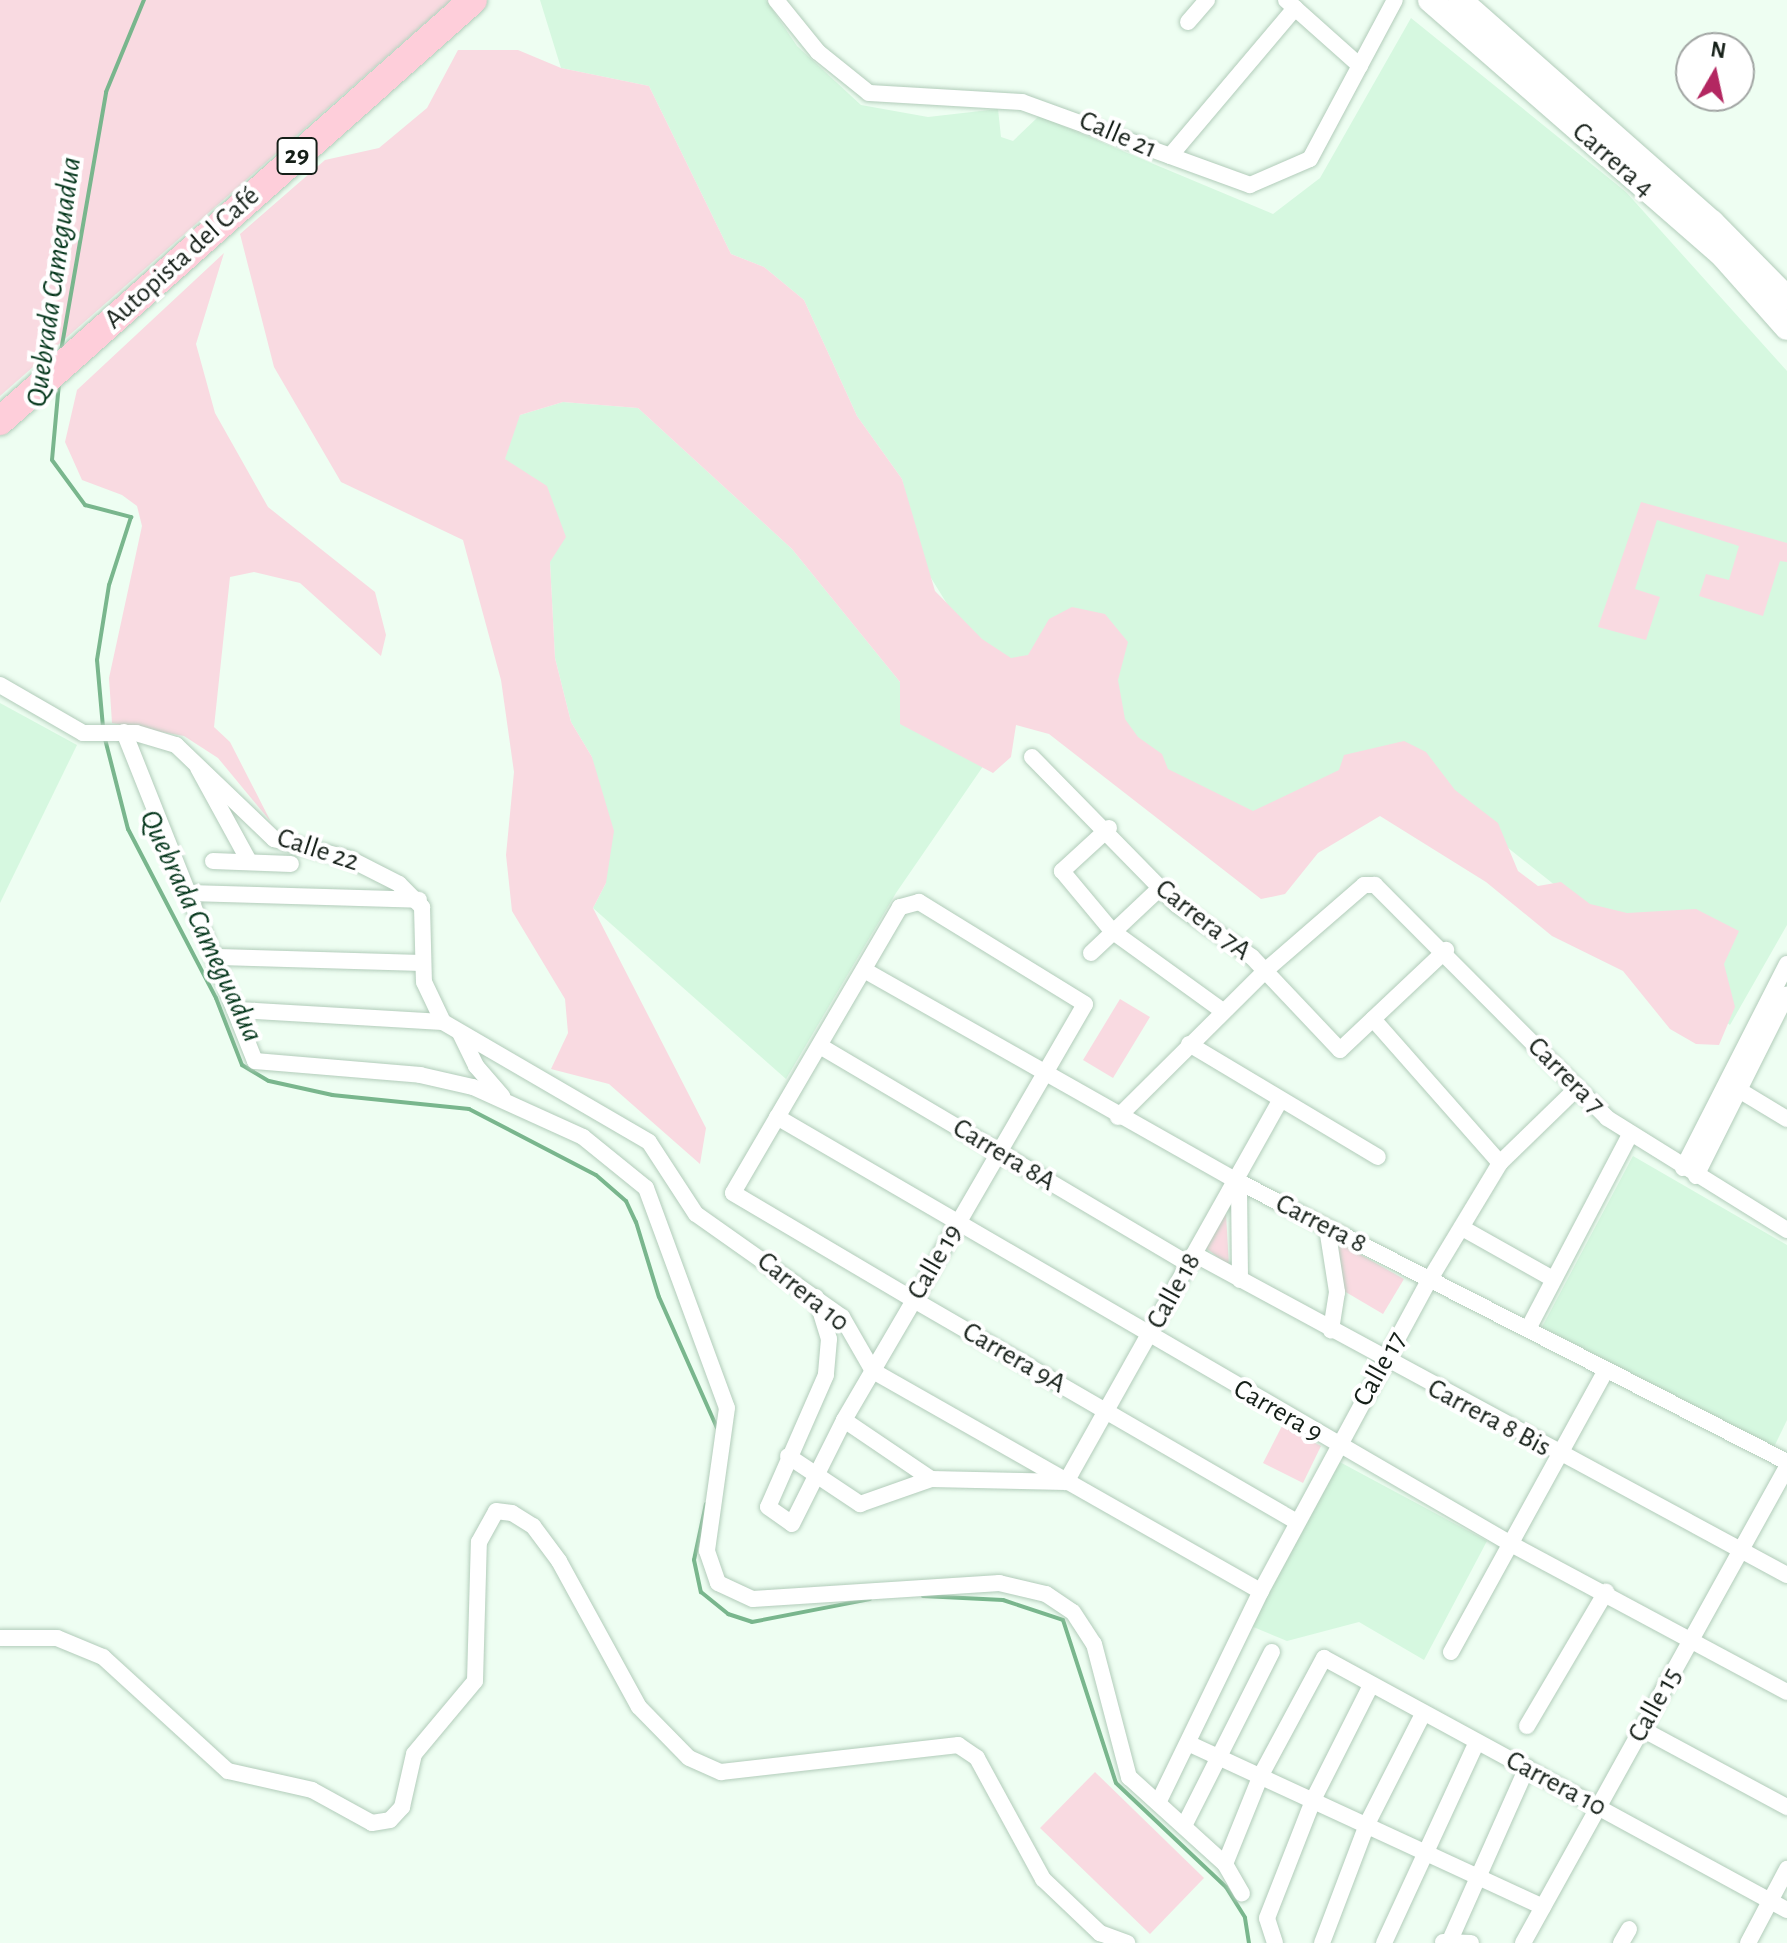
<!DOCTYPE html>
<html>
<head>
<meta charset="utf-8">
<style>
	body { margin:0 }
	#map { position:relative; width:1787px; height:1943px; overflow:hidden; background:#eefef2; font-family:"Alegreya Sans",sans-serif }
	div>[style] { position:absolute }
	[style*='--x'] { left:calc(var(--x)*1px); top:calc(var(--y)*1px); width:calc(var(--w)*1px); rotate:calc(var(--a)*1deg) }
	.built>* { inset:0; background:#d6f8e0 }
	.green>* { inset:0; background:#f9dae1 }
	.stream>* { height:4px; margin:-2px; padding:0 2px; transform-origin:2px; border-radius:2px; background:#79b68d }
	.roads { filter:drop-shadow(0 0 2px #b2ccba) drop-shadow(0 0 2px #b2ccba) }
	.minor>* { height:16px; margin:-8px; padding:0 8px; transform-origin:8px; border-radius:8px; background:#fff }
	.secondary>* { height:24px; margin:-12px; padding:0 12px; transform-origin:12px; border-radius:12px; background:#fff }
	.trunk>* { height:28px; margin:-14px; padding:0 14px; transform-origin:14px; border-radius:14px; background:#feceda }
	span { translate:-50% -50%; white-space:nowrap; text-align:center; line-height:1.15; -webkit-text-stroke:8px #fff; paint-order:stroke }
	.shield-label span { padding:2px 6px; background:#fff; border:2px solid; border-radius:6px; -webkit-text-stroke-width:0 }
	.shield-label { font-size:26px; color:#151f18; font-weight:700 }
	.street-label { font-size:28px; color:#151f18 }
	.water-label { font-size:30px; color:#05371c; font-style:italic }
	.north { position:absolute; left:1675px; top:32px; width:80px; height:80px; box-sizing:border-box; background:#fff; border:2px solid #a1a5a3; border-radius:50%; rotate:9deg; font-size:22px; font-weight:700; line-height:32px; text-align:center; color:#151f18 }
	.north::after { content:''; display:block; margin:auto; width:28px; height:36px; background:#b32761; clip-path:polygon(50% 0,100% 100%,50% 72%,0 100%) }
</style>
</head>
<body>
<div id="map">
	<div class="built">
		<div style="clip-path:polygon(540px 0,766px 0,797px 46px,861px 105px,928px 117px,998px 109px,1001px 137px,1013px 141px,1039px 116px,1273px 214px,1320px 178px,1411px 18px,1626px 192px,1787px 371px,1787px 925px,1730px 1025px,1398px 760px,1232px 834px,1019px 714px,896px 893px,786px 1079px,593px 908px,606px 883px,592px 757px,571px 722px,555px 658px,550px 562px,505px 459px,507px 439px,520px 415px,563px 402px,638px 408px,792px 549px,900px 682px,949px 607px,923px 565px,902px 479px,857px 416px,804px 300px,764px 267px,731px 254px,649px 86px,561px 68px)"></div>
		<div style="clip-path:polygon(0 703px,77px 745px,0 903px)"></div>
		<div style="clip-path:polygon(1633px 1156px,1787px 1245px,1787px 1420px,1774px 1447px,1542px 1327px)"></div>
		<div style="clip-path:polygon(1336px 1460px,1487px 1541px,1424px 1660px,1359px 1622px,1287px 1641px,1251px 1626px)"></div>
	</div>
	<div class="green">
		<div style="clip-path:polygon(0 0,451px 0,0 396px)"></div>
		<div style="clip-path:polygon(458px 50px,518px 50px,561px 68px,649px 86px,731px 254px,764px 267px,804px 300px,857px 416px,902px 479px,935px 591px,982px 639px,1011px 658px,1028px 655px,1049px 619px,1072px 607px,1105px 614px,1128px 642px,1118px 680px,1125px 719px,1138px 737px,1162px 754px,1168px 769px,1253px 811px,1339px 770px,1344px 755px,1404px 741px,1426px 752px,1455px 790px,1498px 823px,1518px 871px,1538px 886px,1561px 882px,1590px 904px,1627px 913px,1696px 909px,1739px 931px,1724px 964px,1735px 1007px,1719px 1045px,1696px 1044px,1670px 1029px,1623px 971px,1552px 936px,1486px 882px,1380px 816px,1318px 853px,1285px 894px,1261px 899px,1049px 734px,1016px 725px,1011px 757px,993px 773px,900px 724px,900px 682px,792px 549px,638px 408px,563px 402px,520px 415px,505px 459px,547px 486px,566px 537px,550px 562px,555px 658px,571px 722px,592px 757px,614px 831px,606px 883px,593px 908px,706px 1128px,700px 1164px,609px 1084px,551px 1069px,568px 1033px,565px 999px,512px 911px,506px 855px,514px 772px,501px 680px,463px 540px,341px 482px,274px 367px,240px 234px,325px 160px,379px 148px,427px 108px)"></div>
		<div style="clip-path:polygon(224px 253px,196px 344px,215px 413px,268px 507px,375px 592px,386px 635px,381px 656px,300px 583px,254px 572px,230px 577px,214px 727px,230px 742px,271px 822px,218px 758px,184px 736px,112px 723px,109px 678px,142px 526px,137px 506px,122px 495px,82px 480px,65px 442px,77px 390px)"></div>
		<div style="clip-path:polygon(1641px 502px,1787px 543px,1787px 562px,1780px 561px,1763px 616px,1699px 596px,1706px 574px,1729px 580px,1739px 546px,1657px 520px,1635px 589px,1660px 597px,1646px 640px,1598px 627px)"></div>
		<div style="clip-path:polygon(1120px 999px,1150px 1017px,1113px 1078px,1083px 1060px)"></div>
		<div style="clip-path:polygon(1225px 1213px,1226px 1214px,1229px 1266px,1206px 1248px)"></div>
		<div style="clip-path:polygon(1338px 1242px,1404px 1279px,1383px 1314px,1344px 1291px)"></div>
		<div style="clip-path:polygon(1282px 1426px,1321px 1446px,1303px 1483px,1263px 1463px)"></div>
		<div style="clip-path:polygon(1095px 1772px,1204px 1878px,1150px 1934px,1040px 1828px)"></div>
	</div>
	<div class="stream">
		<div style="--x:61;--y:351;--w:263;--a:-80.1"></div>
		<div style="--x:106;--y:92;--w:100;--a:-67.6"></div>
		<div style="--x:59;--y:383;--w:77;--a:95.2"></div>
		<div style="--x:52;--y:460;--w:56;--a:53.7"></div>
		<div style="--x:85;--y:505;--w:48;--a:14.6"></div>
		<div style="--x:131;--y:517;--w:71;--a:107.9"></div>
		<div style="--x:109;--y:585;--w:76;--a:99.1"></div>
		<div style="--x:97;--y:660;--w:67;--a:84.9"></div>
		<div style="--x:104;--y:735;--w:97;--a:75.7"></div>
		<div style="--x:128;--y:829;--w:191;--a:62.5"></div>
		<div style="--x:216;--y:998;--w:72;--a:68.8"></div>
		<div style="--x:242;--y:1065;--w:31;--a:31"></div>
		<div style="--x:269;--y:1081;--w:65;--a:12.5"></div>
		<div style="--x:332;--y:1095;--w:138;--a:5.8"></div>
		<div style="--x:469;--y:1109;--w:143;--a:27.5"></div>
		<div style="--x:596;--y:1175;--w:40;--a:41"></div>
		<div style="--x:626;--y:1201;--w:23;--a:65"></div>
		<div style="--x:636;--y:1222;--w:78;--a:73"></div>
		<div style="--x:659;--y:1297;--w:143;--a:66.1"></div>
		<div style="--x:706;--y:1504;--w:57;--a:102.1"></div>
		<div style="--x:694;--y:1560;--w:33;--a:78"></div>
		<div style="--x:701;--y:1592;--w:35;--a:39"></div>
		<div style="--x:728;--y:1614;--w:25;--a:18"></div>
		<div style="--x:752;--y:1622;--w:120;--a:-11"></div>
		<div style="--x:923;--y:1596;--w:80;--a:2.9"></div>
		<div style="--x:1003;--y:1600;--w:63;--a:18.4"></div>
		<div style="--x:1063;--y:1620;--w:171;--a:72"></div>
		<div style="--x:1116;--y:1783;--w:151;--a:43.4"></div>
		<div style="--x:1226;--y:1887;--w:36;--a:58"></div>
		<div style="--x:1245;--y:1918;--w:25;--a:81"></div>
	</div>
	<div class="roads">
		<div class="minor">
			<div style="--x:776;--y:0;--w:67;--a:51.1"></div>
			<div style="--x:818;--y:52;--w:65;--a:38.8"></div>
			<div style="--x:869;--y:93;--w:153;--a:3.4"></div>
			<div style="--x:1022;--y:102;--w:243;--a:20"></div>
			<div style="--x:1250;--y:185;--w:65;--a:-23.4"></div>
			<div style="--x:1310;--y:159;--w:180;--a:-61.9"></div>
			<div style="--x:1286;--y:0;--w:99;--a:41.7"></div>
			<div style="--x:1188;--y:22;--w:29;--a:-49"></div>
			<div style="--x:1170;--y:156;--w:194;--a:-49.8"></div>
			<div style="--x:0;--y:685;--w:96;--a:30"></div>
			<div style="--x:83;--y:733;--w:53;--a:0"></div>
			<div style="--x:136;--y:733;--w:42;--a:16.7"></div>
			<div style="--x:176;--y:745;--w:136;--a:43.8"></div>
			<div style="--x:274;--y:839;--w:79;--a:14.7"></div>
			<div style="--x:350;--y:859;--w:55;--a:27"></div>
			<div style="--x:399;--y:884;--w:33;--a:45"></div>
			<div style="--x:422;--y:907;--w:75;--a:88.5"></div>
			<div style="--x:424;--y:982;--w:44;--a:64.6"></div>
			<div style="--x:443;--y:1022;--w:238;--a:30.2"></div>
			<div style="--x:649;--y:1142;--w:86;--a:56.9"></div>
			<div style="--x:696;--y:1214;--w:179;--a:35.2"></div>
			<div style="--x:842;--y:1317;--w:62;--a:60.1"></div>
			<div style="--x:873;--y:1371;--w:446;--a:29.6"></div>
			<div style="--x:124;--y:732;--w:354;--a:68.3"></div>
			<div style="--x:255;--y:1061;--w:166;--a:4.8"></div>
			<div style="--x:420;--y:1075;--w:54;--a:12.8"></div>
			<div style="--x:473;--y:1087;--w:121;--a:24.4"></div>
			<div style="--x:583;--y:1137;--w:81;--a:39"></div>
			<div style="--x:646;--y:1188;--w:234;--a:69.8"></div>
			<div style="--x:727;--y:1408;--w:144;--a:98"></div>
			<div style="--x:707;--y:1551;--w:34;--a:71"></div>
			<div style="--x:718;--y:1583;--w:38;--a:25"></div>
			<div style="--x:753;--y:1599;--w:247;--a:-3.7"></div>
			<div style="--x:999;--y:1583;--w:48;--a:13.2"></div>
			<div style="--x:1046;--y:1594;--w:32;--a:34"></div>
			<div style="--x:1073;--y:1612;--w:38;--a:57"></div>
			<div style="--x:1094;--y:1644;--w:138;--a:75.3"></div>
			<div style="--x:1129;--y:1777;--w:130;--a:42.2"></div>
			<div style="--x:1225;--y:1864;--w:34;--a:60"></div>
			<div style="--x:1032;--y:757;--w:207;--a:45.6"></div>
			<div style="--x:1177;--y:905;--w:91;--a:34.7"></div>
			<div style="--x:1252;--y:957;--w:128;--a:46.6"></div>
			<div style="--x:1340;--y:1050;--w:146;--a:-43.3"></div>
			<div style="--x:198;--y:768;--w:106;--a:61.3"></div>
			<div style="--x:1109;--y:828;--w:64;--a:137.5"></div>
			<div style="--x:1062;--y:871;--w:78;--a:50.2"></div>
			<div style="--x:1112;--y:931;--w:137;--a:35.8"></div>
			<div style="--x:213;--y:861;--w:78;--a:2.2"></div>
			<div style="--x:189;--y:893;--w:230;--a:1.7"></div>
			<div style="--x:1091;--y:953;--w:95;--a:-43.3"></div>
			<div style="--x:219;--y:957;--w:203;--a:1.7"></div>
			<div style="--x:864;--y:970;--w:431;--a:29.5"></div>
			<div style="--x:1239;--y:1182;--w:615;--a:27.06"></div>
			<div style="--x:239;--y:1010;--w:204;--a:3.4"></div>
			<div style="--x:1373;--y:1019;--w:192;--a:48.6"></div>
			<div style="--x:460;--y:1033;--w:37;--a:64"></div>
			<div style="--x:476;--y:1066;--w:40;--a:49"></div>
			<div style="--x:1189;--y:1044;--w:220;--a:30.9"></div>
			<div style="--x:820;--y:1046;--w:429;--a:30.6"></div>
			<div style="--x:1739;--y:1090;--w:56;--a:31.1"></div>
			<div style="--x:777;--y:1117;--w:849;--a:30.19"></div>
			<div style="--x:1511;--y:1544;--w:313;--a:28.2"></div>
			<div style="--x:1118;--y:1117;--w:209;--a:-44.8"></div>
			<div style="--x:1266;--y:970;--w:130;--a:-40.9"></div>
			<div style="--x:1364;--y:885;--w:11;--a:0"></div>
			<div style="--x:1375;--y:885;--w:329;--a:45.1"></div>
			<div style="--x:1607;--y:1118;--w:212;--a:31.9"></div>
			<div style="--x:1683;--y:1168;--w:229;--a:-63"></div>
			<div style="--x:1696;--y:1176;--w:203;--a:-63.4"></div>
			<div style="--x:1239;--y:1184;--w:96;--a:89.4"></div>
			<div style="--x:1327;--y:1228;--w:65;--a:81.1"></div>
			<div style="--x:1337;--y:1292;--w:39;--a:99"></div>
			<div style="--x:1464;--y:1229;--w:102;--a:29.3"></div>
			<div style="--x:1194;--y:1254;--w:674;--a:28.43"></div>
			<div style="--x:816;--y:1297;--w:44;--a:72.8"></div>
			<div style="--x:829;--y:1339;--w:36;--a:95"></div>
			<div style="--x:826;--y:1375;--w:144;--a:113.7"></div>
			<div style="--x:768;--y:1507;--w:29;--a:35"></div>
			<div style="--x:792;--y:1524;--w:116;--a:-63.4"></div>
			<div style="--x:844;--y:1420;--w:139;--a:-59.7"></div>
			<div style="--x:914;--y:1300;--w:86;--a:-60.2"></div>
			<div style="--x:957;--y:1225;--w:255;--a:-59.9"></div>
			<div style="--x:1085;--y:1004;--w:195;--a:-148.4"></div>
			<div style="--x:919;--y:902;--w:20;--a:165"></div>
			<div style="--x:900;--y:907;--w:331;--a:120.3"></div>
			<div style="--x:733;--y:1193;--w:210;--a:30.6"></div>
			<div style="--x:914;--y:1300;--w:443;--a:30.1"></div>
			<div style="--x:1528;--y:1329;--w:219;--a:-62.3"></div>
			<div style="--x:844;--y:1420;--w:105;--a:34.1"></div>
			<div style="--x:788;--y:1456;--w:87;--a:33.7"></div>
			<div style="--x:860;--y:1504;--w:75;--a:-19.4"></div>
			<div style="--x:931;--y:1479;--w:135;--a:1.3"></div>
			<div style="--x:1066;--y:1482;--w:438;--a:-60.7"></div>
			<div style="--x:0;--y:1638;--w:57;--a:0"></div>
			<div style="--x:57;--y:1638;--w:50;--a:22.4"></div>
			<div style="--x:103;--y:1657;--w:169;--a:42.4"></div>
			<div style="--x:228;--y:1771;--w:86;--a:12.7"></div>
			<div style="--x:312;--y:1790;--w:68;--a:28.8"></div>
			<div style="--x:372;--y:1823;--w:18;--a:-9"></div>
			<div style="--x:390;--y:1820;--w:18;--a:-47"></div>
			<div style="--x:402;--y:1807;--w:54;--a:-77.2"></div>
			<div style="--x:414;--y:1754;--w:95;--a:-50.1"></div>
			<div style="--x:475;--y:1681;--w:139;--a:-88.4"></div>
			<div style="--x:479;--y:1542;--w:35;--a:-61"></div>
			<div style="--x:496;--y:1511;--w:16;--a:7"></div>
			<div style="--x:512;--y:1513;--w:25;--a:32"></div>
			<div style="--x:533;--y:1526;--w:44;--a:53.4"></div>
			<div style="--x:559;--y:1561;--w:166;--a:61.3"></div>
			<div style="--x:639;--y:1707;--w:71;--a:45.6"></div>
			<div style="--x:689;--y:1758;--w:35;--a:24"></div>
			<div style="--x:721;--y:1772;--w:239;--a:-6.5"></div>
			<div style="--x:958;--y:1745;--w:23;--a:34"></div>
			<div style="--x:977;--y:1758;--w:138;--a:61.4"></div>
			<div style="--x:1043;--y:1879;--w:79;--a:43.5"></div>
			<div style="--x:1100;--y:1933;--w:29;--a:20"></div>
			<div style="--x:1451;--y:1652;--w:320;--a:-61.2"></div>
			<div style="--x:1527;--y:1726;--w:156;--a:-59.5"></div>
			<div style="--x:1642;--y:1729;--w:165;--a:28.3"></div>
			<div style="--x:1188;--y:1743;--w:391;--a:24.8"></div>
			<div style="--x:1158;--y:1803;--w:236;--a:-64.1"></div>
			<div style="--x:1261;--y:1591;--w:355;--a:-61.6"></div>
			<div style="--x:1430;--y:1279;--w:135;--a:-58.9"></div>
			<div style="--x:1500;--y:1163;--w:105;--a:-44.2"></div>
			<div style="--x:1184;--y:1826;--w:195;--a:-63.2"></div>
			<div style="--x:1225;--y:1864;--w:96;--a:-68"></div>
			<div style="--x:1261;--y:1775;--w:133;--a:-61.7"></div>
			<div style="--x:1324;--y:1658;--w:527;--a:28.56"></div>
			<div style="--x:1451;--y:1938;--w:187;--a:-66"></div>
			<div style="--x:1443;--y:1942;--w:28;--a:2"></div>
			<div style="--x:1275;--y:1943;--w:26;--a:-108"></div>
			<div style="--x:1267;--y:1918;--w:129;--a:-68.6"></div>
			<div style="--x:1314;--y:1798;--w:127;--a:-63.2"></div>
			<div style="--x:1322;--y:1943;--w:129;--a:-69.2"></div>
			<div style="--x:1368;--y:1822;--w:121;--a:-63"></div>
			<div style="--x:1384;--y:1943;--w:221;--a:-65.2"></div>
			<div style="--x:1523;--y:1943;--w:544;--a:-60.99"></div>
			<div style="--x:1621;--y:1943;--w:16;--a:-60"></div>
			<div style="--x:1748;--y:1943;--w:84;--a:-62.2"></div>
		</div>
		<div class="secondary">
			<div style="--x:1430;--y:0;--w:389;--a:41.1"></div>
			<div style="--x:1723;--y:256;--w:96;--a:48.4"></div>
			<div style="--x:1460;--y:0;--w:336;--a:41.4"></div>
			<div style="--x:1712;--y:222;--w:107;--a:45.4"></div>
		</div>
		<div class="trunk">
			<div style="--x:0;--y:421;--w:633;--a:-41.67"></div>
		</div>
	</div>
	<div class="shield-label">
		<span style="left:297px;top:156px">29</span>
	</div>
	<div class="street-label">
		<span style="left:1118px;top:135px;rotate:23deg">Calle 21</span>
		<span style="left:1613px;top:160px;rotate:41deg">Carrera 4</span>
		<span style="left:182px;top:258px;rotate:-42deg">Autopista del Café</span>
		<span style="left:318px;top:850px;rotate:18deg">Calle 22</span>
		<span style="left:1203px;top:920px;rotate:38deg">Carrera 7A</span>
		<span style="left:1566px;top:1076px;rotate:45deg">Carrera 7</span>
		<span style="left:1004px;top:1155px;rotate:31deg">Carrera 8A</span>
		<span style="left:1321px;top:1224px;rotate:27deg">Carrera 8</span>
		<span style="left:935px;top:1262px;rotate:-60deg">Calle 19</span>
		<span style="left:1174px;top:1291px;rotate:-61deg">Calle 18</span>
		<span style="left:803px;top:1292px;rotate:39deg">Carrera 10</span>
		<span style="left:1014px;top:1358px;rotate:30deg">Carrera 9A</span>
		<span style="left:1380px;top:1369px;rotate:-61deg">Calle 17</span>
		<span style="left:1278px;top:1411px;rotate:30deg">Carrera 9</span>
		<span style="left:1489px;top:1418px;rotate:28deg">Carrera 8 Bis</span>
		<span style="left:1655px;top:1705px;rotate:-61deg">Calle 15</span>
		<span style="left:1556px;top:1784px;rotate:28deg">Carrera 10</span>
	</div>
	<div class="water-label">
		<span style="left:54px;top:282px;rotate:-82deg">Quebrada Cameguadua</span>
		<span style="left:201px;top:926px;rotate:65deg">Quebrada Cameguadua</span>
	</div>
	<div class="north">N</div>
</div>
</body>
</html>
